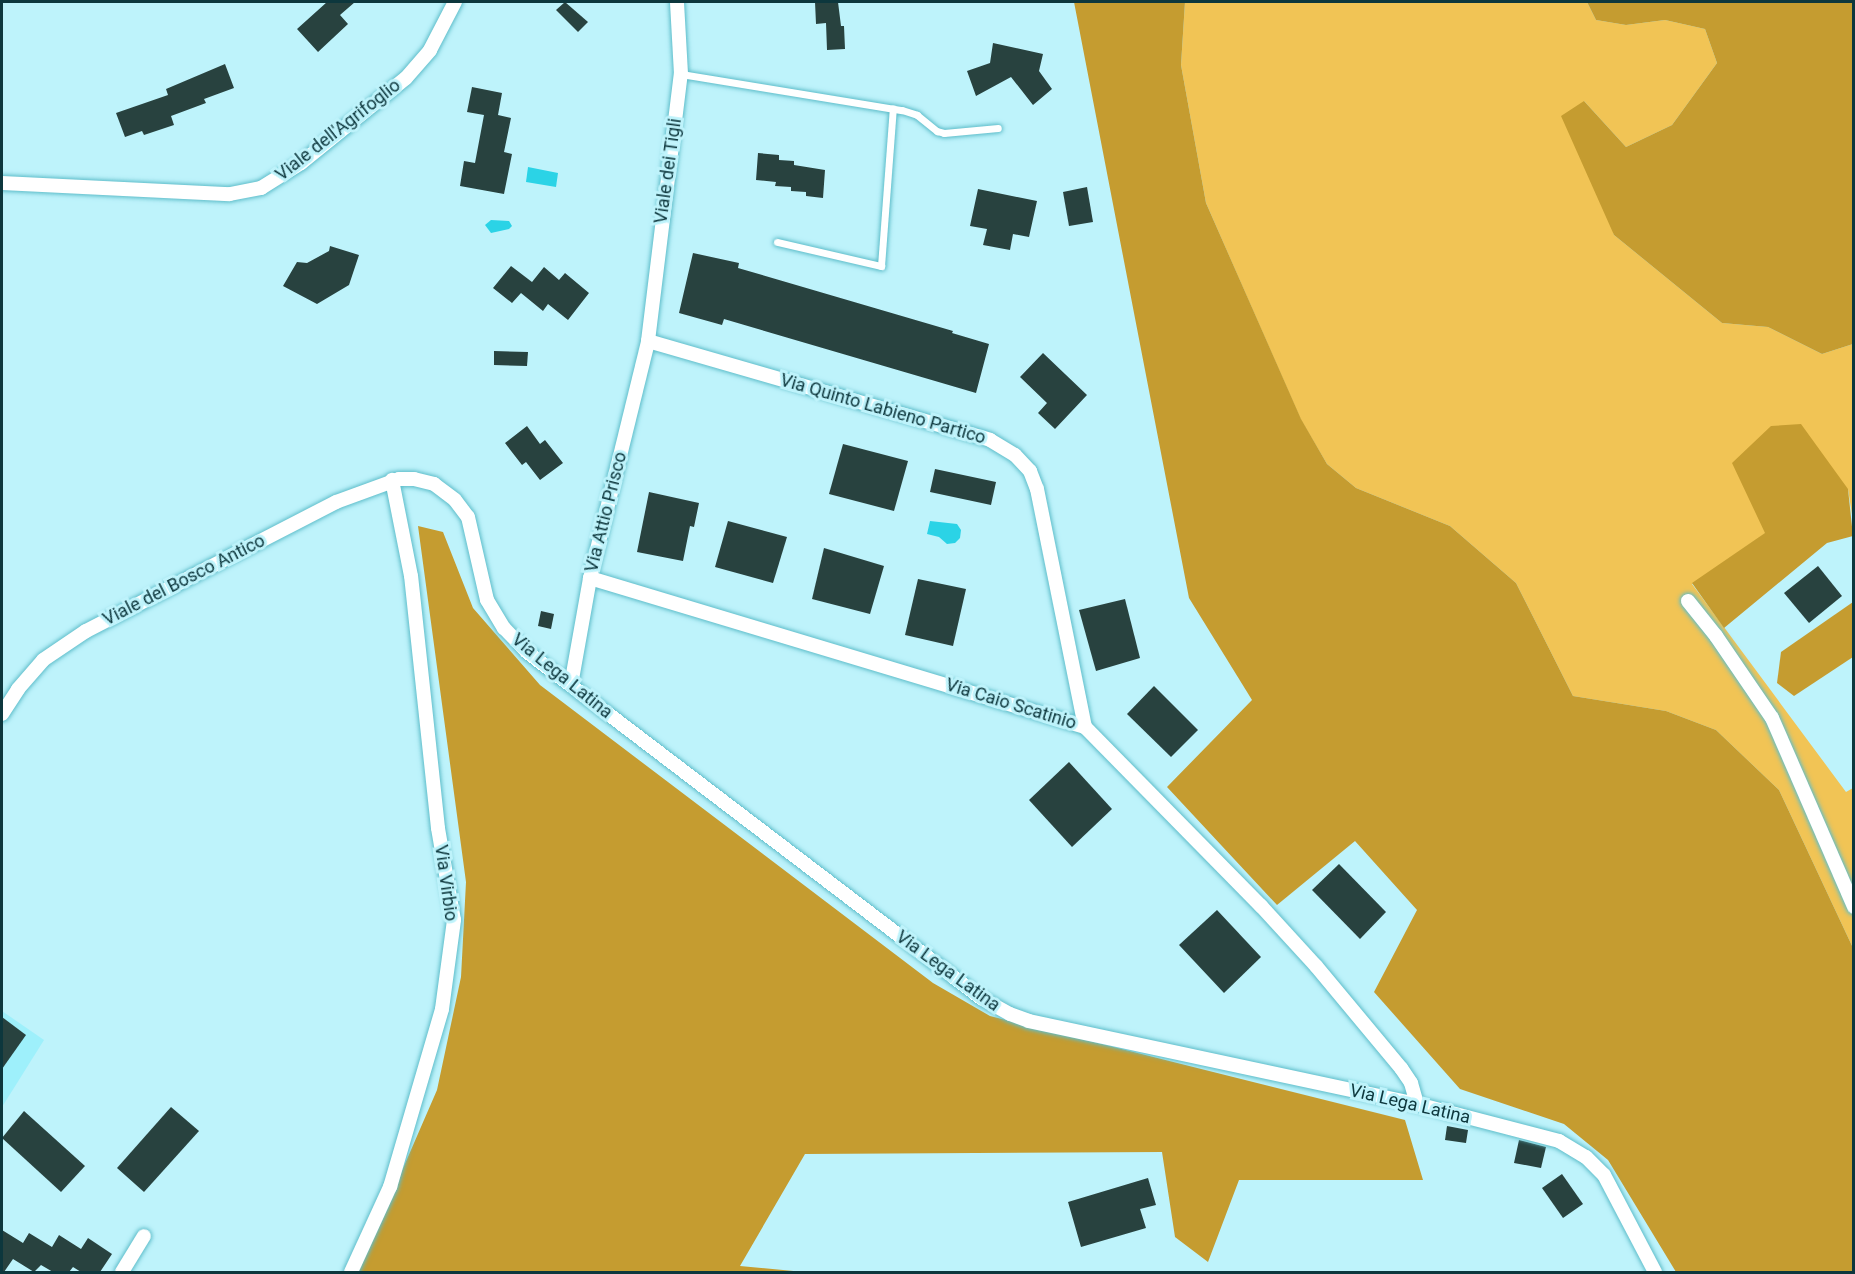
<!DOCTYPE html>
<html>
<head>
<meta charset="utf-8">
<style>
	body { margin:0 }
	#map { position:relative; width:1855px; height:1274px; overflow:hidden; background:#bef3fb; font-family:Roboto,sans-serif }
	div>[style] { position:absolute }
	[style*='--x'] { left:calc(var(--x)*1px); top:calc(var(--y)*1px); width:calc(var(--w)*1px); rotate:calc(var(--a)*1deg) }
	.built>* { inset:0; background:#9ef0fb }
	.green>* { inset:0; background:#f1c455 }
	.forest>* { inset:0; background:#c59c30 }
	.water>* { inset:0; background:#2bd3e6 }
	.building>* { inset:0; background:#28423f }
	.roads { filter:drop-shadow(0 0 2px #5ebdca) drop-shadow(0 0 2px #5ebdca) }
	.lane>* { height:7px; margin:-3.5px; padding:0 3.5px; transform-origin:3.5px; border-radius:3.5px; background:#fff }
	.street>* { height:14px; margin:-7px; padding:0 7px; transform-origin:7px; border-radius:7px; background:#fff }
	span { translate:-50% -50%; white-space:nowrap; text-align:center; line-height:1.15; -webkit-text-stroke:6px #bef3fb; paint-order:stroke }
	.street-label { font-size:18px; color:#0d373d }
	.frame { position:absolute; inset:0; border:3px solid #0d373d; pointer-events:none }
</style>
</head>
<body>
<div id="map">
	<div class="built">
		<div style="clip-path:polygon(2px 1011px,44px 1040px,2px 1107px)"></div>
	</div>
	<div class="green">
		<div style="clip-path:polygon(1185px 2px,1587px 2px,1596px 20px,1626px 25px,1665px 20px,1705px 29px,1717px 63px,1672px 125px,1626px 147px,1584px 101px,1614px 235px,1722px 323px,1768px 327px,1822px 354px,1853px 344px,1853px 521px,1848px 489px,1733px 463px,1766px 533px,1692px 584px,1846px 792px,1853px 788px,1853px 948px,1779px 790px,1716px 730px,1666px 711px,1573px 696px,1516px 583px,1450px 526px,1356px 488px,1327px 464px,1301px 420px,1206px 203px,1181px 65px)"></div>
	</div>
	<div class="forest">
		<div style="clip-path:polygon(1074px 2px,1185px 2px,1181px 65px,1206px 203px,1301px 419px,1327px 464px,1356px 488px,1450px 526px,1516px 583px,1573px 696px,1666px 711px,1716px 730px,1779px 790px,1853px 948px,1853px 1272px,1676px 1272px,1608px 1160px,1564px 1124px,1460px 1089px,1374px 992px,1417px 910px,1355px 841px,1277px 905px,1167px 787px,1252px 700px,1189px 598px)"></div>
		<div style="clip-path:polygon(1587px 2px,1853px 2px,1853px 344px,1822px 354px,1768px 327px,1722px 323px,1614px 235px,1561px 116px,1584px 101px,1626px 147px,1672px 125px,1717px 63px,1705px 29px,1665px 20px,1626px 25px,1596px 20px)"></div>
		<div style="clip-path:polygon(1801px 424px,1848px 489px,1853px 536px,1827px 543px,1724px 628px,1692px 583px,1765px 533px,1732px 463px,1771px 426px)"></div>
		<div style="clip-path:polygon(418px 526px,443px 532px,473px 608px,540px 685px,933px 983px,990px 1016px,1405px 1120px,1423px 1180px,1239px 1180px,1208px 1262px,1175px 1237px,1162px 1152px,805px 1154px,740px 1266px,804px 1272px,358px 1272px,437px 1090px,461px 977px,466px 882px)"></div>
		<div style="clip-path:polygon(1853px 602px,1853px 657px,1794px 696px,1777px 683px,1781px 652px)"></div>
	</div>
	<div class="water">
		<div style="clip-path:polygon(528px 167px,558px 173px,556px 187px,526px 182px)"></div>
		<div style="clip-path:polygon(491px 220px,509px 221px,512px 226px,509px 229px,491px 233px,485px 225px)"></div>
		<div style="clip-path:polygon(930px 521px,957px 524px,961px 530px,960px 538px,955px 543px,947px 544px,939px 537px,927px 534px)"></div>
	</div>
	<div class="building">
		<div style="clip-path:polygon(327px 2px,355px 2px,340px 15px,348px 24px,318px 52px,297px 29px)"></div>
		<div style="clip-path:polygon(565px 2px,588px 22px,578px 32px,556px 10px)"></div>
		<div style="clip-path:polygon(815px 2px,838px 2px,841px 26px,844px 26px,845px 49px,827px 50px,826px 23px,816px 24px)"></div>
		<div style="clip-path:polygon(993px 43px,1043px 54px,1039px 71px,1052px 89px,1033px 105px,1011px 77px,976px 96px,967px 71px,990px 63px)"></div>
		<div style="clip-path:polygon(225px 64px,234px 88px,204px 99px,206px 103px,171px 116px,174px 125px,144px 135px,142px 131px,125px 137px,116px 113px,168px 95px,166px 89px)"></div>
		<div style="clip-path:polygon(472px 87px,502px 93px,498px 115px,511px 118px,504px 152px,512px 154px,504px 194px,460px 186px,464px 161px,475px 163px,484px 115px,467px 112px)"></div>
		<div style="clip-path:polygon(758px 153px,779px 155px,779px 160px,794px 161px,794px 165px,825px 170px,823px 198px,806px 196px,806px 192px,791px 191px,791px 187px,775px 186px,776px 182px,756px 180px)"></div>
		<div style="clip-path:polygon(1087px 187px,1093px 222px,1069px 226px,1063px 192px)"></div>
		<div style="clip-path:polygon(978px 189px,1037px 201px,1029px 237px,1013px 234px,1010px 250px,983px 245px,987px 229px,970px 226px)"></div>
		<div style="clip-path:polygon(330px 246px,359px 255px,349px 285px,317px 304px,283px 286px,297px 262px,307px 263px,329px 251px)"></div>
		<div style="clip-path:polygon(693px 253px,739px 263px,738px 268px,953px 331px,952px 333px,989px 344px,976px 393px,724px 319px,722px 325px,679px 313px)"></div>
		<div style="clip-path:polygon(511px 266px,532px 282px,544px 267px,559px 280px,565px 273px,589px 293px,568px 320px,548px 304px,543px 311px,521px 293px,512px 303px,493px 288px)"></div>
		<div style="clip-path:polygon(494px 351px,528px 352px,527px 366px,494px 365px)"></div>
		<div style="clip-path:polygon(1043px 353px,1087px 395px,1055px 429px,1038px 413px,1047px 403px,1020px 377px)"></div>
		<div style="clip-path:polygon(527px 426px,540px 444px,545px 440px,563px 463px,540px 480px,526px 462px,522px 465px,505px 443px)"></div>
		<div style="clip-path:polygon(843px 444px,908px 461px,894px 511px,829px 494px)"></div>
		<div style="clip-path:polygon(935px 469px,996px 482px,991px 505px,930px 492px)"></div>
		<div style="clip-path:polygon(649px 492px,699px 503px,694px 527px,690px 526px,683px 561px,637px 552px)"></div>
		<div style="clip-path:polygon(728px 521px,787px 537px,773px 583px,715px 567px)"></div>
		<div style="clip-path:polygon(824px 548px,884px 566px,870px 614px,812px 599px)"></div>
		<div style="clip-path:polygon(1818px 566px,1842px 596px,1809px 623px,1784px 593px)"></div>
		<div style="clip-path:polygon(918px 579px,966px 589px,953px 646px,905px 635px)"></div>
		<div style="clip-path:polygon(1125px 599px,1140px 658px,1096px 671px,1079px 610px)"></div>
		<div style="clip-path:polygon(541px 611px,554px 614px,551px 629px,538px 626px)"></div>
		<div style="clip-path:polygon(1154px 686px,1198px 730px,1171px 757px,1127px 714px)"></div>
		<div style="clip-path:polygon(1069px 762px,1112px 809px,1072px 847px,1029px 800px)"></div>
		<div style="clip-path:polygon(1339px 864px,1386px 912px,1360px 939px,1312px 890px)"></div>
		<div style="clip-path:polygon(1217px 910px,1261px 957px,1224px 993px,1179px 945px)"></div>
		<div style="clip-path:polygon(2px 1017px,26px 1035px,2px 1069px)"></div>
		<div style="clip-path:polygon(171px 1107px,199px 1131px,144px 1192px,117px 1168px)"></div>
		<div style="clip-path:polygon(24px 1111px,85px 1166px,61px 1192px,2px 1138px)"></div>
		<div style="clip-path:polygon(1447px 1126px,1468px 1130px,1466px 1143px,1445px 1140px)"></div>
		<div style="clip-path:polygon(1519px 1140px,1546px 1147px,1541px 1168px,1514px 1163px)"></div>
		<div style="clip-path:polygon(1562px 1174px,1583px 1204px,1563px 1218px,1542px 1188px)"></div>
		<div style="clip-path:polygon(1148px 1178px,1156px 1205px,1140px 1209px,1146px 1228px,1081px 1247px,1068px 1202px)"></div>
		<div style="clip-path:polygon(2px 1230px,23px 1243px,29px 1233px,52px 1247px,59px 1235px,81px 1249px,88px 1238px,112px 1254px,100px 1272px,81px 1272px,73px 1267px,69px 1272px,53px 1272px,41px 1265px,34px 1272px,13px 1259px,4px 1272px,2px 1272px)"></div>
	</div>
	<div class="roads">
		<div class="lane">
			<div style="--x:681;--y:74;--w:224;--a:9.3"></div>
			<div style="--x:902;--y:110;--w:16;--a:18"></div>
			<div style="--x:917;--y:115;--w:26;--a:39"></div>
			<div style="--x:937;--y:131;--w:7;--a:16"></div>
			<div style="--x:944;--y:133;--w:54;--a:-5.3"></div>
			<div style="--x:777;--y:242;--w:107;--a:13"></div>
			<div style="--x:881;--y:266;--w:158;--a:-85.7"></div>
		</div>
		<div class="street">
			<div style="--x:2;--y:183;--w:228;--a:2.8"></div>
			<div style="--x:230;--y:194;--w:32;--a:-11"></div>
			<div style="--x:261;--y:188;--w:47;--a:-32"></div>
			<div style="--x:301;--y:163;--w:135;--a:-39"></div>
			<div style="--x:406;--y:78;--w:37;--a:-49"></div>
			<div style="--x:430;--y:50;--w:54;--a:-62.5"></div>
			<div style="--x:648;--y:341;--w:356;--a:16.1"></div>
			<div style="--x:990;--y:440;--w:29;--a:31"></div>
			<div style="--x:1015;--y:455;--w:22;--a:47"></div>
			<div style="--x:1030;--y:471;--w:19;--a:69"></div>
			<div style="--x:1037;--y:489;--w:243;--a:78.6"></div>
			<div style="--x:590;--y:578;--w:517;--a:16.75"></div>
			<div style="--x:1085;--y:727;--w:251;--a:45.5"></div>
			<div style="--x:1261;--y:906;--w:81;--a:47.5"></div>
			<div style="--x:1316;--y:966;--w:133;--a:50.2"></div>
			<div style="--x:1401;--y:1068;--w:18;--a:56"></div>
			<div style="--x:1411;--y:1083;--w:22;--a:74"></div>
			<div style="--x:1688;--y:601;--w:45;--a:51.3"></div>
			<div style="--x:1716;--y:636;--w:99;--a:55.7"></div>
			<div style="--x:1772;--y:718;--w:206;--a:66.5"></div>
			<div style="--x:571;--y:685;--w:109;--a:-79.9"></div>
			<div style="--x:590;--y:578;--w:244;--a:-76.2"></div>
			<div style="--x:648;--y:341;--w:269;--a:-83"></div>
			<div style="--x:681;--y:74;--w:72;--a:-93.2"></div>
			<div style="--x:2;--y:714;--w:30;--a:-57"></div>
			<div style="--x:18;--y:689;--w:38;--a:-49"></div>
			<div style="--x:43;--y:660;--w:52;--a:-34"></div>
			<div style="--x:86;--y:631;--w:281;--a:-27.3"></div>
			<div style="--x:336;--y:502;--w:67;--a:-20.1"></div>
			<div style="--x:399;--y:479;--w:15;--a:0"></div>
			<div style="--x:414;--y:479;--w:21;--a:14"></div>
			<div style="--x:434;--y:484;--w:26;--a:37"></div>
			<div style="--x:455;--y:500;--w:21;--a:53"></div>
			<div style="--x:468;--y:517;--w:85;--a:77.1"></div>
			<div style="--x:487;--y:600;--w:33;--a:59"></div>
			<div style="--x:504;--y:628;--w:33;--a:46"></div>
			<div style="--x:527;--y:652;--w:571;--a:37.31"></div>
			<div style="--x:981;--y:998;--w:33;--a:29"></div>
			<div style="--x:1010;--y:1014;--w:20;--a:20"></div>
			<div style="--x:1029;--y:1021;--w:397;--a:12.1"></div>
			<div style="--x:1417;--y:1104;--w:147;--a:14.6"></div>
			<div style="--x:1559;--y:1141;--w:31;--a:31"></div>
			<div style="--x:1586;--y:1157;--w:25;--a:45"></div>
			<div style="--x:1604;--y:1175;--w:110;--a:62.3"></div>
			<div style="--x:122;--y:1272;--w:42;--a:-58.6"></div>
			<div style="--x:351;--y:1272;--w:94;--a:-65.4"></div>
			<div style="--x:390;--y:1187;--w:185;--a:-73.7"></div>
			<div style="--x:442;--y:1009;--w:90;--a:-82.3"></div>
			<div style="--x:454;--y:920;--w:93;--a:-99.9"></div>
			<div style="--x:438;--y:828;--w:253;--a:-96.1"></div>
			<div style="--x:411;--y:576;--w:98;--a:-101.2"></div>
		</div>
	</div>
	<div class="street-label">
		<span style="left:338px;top:130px;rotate:-38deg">Viale dell'Agrifoglio</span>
		<span style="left:668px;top:171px;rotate:-82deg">Viale dei Tigli</span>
		<span style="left:883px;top:409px;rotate:16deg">Via Quinto Labieno Partico</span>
		<span style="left:606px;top:512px;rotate:-76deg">Via Attio Prisco</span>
		<span style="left:184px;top:580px;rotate:-27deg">Viale del Bosco Antico</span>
		<span style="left:562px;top:676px;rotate:39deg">Via Lega Latina</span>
		<span style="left:1011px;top:704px;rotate:17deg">Via Caio Scatinio</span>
		<span style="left:446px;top:883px;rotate:82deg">Via Virbio</span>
		<span style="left:948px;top:971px;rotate:36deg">Via Lega Latina</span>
		<span style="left:1410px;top:1104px;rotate:13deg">Via Lega Latina</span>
	</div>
	<div class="frame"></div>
</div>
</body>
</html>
